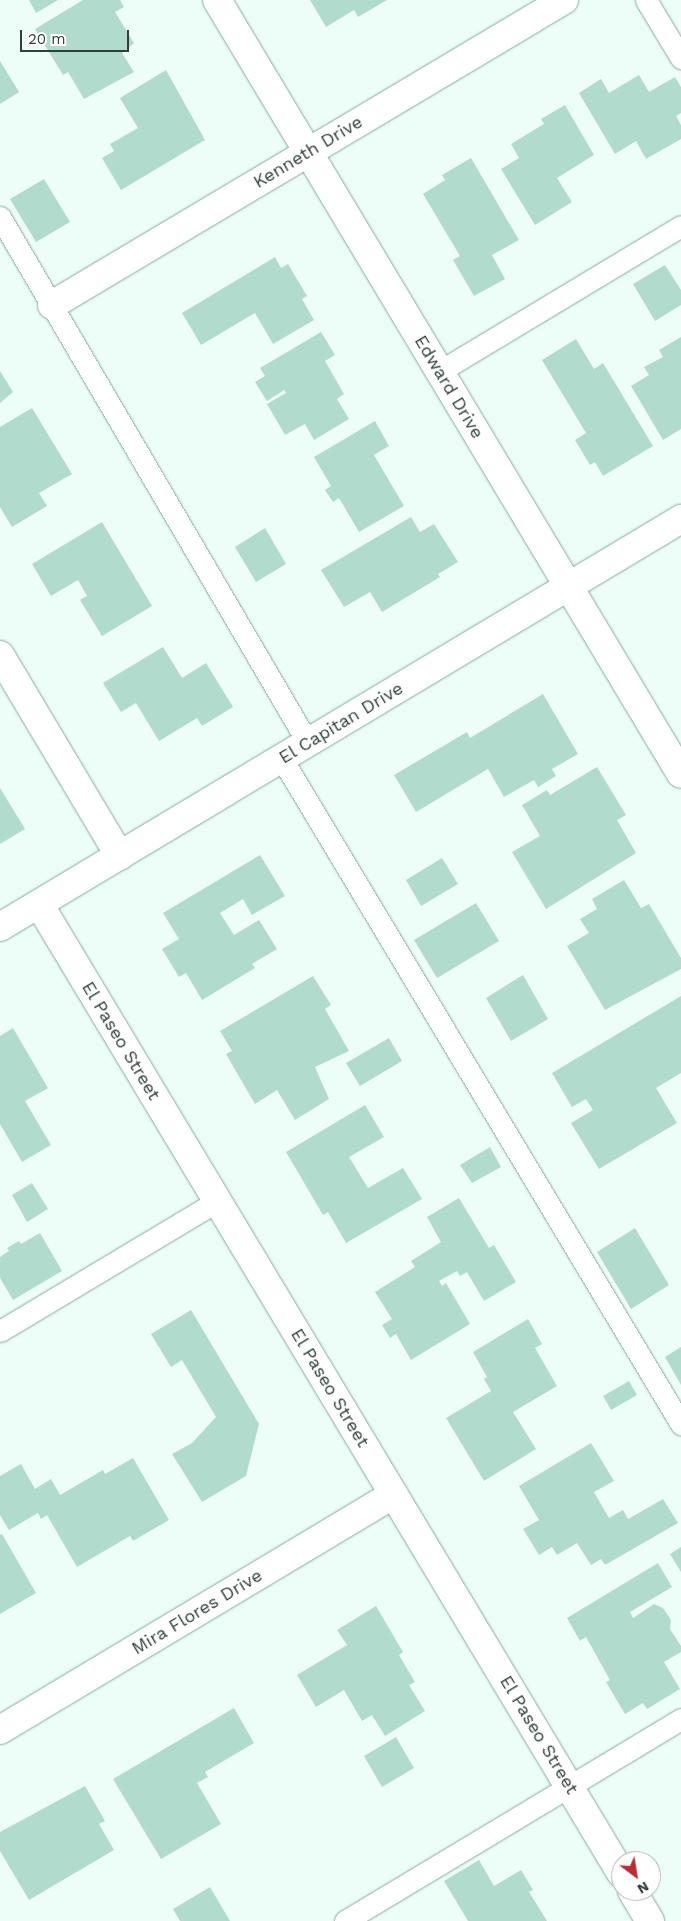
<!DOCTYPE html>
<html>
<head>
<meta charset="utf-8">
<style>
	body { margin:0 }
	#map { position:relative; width:681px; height:1921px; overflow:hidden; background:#edfef8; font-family:"Work Sans",sans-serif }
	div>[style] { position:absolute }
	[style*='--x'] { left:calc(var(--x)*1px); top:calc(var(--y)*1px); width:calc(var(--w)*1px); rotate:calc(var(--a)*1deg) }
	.building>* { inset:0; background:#b1dbcd }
	.roads { filter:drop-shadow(0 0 1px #83ac9f) drop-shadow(0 0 1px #83ac9f) }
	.lane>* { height:21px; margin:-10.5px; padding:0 10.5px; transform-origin:10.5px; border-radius:10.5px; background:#fff }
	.street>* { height:28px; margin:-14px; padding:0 14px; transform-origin:14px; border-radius:14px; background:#fff }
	span { translate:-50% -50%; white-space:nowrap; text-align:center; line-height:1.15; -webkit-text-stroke:4px #fff; paint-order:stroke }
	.street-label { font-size:18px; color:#2f403b }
	.north { position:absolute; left:611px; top:1851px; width:50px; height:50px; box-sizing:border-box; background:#fff; border:1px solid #acb3b1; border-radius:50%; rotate:149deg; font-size:14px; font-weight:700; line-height:20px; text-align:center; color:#2f403b }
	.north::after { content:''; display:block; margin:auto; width:18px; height:22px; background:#bc2c34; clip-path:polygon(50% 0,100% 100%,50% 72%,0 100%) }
	.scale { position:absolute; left:20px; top:30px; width:109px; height:22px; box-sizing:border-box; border:2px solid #2f403b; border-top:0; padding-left:6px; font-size:15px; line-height:18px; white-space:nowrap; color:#2f403b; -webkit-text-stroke:4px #fff; paint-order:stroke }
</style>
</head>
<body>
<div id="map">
	<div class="building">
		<div style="clip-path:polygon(29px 0,58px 0,36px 13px)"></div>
		<div style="clip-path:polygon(83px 0,120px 0,124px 7px,115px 12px,134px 43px,122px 53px,134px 72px,84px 99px,68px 72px,63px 75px,35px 29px)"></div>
		<div style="clip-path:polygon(310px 0,387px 0,358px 17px,354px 10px,326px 27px)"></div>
		<div style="clip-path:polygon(0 61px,19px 92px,0 104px)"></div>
		<div style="clip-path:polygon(166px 70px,205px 140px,121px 190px,102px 158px,114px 151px,110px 144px,138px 128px,120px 98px)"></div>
		<div style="clip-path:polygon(639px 75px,649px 92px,675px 77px,681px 87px,681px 113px,676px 116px,681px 125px,681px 139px,646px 159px,636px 141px,615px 154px,579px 93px,601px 79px,609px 93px)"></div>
		<div style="clip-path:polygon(565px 105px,594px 155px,557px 178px,572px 202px,535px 225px,501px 169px,519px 158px,511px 144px,544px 124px,541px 119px)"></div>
		<div style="clip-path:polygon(471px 158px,519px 240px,492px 255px,505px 279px,474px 296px,453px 260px,460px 256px,423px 194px,445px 180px,442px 175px)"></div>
		<div style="clip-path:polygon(44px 179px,70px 222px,36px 242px,10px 199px)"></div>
		<div style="clip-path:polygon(275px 257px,281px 268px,288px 264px,307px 296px,302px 299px,314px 320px,273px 344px,255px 313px,201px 345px,182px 313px)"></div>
		<div style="clip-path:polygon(665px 265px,681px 290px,681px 305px,655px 321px,633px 284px)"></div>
		<div style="clip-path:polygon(321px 332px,335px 355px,325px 361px,344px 394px,337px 399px,349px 419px,314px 440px,305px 424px,285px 435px,267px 404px,286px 393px,284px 390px,267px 401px,255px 382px,265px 376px,260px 368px)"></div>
		<div style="clip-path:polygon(681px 337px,681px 429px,663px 440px,631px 386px,649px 375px,644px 367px,663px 357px,659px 350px)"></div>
		<div style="clip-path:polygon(576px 339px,594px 369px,603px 363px,653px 446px,603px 476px,595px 462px,590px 465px,575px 440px,586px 433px,542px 360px)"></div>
		<div style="clip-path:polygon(0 371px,13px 392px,0 403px)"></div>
		<div style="clip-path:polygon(32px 408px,72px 474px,39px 493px,47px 506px,12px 527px,0 507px,0 427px)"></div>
		<div style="clip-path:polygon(375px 421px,389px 446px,374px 455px,404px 506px,359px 532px,339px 498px,333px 502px,325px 490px,331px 486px,314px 457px)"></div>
		<div style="clip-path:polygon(411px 517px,420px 532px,434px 524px,458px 562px,438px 574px,440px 577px,382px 612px,370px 592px,344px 607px,321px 570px)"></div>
		<div style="clip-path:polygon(102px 522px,152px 606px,102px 636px,80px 600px,87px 596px,78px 580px,51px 596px,32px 564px)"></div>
		<div style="clip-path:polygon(265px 528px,286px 564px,256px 582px,235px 547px)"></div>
		<div style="clip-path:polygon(163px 647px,182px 678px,206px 663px,233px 707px,202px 726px,197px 718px,159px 741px,136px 703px,121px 712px,103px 683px)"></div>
		<div style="clip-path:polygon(543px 694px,578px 754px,552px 769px,556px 776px,538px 787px,534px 780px,504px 797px,488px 769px,416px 812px,394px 775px,467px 732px,470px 738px)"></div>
		<div style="clip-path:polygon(597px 767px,626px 815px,617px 820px,636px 853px,546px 909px,512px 852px,540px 836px,522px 805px,547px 790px,550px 795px)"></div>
		<div style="clip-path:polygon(0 788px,25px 829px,0 844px)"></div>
		<div style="clip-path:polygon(260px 855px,285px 896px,252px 915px,243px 899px,220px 913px,234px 935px,259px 920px,277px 949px,252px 964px,255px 968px,202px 1000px,186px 973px,179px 977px,162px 949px,179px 939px,163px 913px)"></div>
		<div style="clip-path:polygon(442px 858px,458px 884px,421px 906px,406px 880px)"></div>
		<div style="clip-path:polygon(624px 880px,641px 908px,649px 904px,681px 958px,681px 969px,605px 1010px,567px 946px,589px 933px,580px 919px,597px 909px,592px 899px)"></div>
		<div style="clip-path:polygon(476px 903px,499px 941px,437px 978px,414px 940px)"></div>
		<div style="clip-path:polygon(523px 975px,548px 1019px,511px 1041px,486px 998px)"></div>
		<div style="clip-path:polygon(313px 976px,331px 1005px,325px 1009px,349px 1051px,315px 1067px,329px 1099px,295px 1120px,277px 1090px,255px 1104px,226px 1054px,232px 1051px,220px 1031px)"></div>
		<div style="clip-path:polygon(681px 996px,681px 1073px,656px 1088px,677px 1123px,599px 1169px,571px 1123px,593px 1110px,586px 1099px,572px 1107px,552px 1073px)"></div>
		<div style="clip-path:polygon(13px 1028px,48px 1088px,25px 1101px,51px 1145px,22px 1162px,0 1124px,0 1036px)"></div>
		<div style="clip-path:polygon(389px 1038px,402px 1061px,360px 1086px,346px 1063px)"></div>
		<div style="clip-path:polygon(365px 1105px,384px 1137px,349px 1157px,368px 1188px,403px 1168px,422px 1199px,346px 1243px,328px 1212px,323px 1215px,286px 1152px)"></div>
		<div style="clip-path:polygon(490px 1147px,501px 1167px,472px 1183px,460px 1165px)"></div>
		<div style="clip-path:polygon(32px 1183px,48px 1209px,27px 1222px,12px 1195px)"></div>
		<div style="clip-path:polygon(459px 1198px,489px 1248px,494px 1245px,516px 1282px,484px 1301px,467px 1272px,460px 1276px,457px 1271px,439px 1281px,442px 1286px,446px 1283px,470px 1324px,411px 1360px,396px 1334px,390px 1338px,382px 1325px,392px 1319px,375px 1292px,415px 1267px,411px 1261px,441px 1242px,427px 1217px)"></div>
		<div style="clip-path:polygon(635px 1228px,669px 1285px,631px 1309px,597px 1252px)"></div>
		<div style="clip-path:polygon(40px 1233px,62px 1271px,13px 1300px,0 1278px,0 1257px,9px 1251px,7px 1248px,19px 1241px,21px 1244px)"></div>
		<div style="clip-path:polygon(191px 1310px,259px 1424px,246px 1476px,202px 1502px,172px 1454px,192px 1443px,216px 1417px,182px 1360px,171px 1367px,151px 1334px)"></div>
		<div style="clip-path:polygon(528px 1319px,542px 1344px,535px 1348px,557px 1386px,513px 1412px,536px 1449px,484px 1481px,446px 1418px,491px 1391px,484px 1379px,487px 1377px,473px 1352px)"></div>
		<div style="clip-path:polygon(681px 1347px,681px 1385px,665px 1357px)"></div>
		<div style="clip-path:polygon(629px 1381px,637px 1395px,611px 1410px,603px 1396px)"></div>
		<div style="clip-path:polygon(591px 1443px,614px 1481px,594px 1492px,609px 1518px,623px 1510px,628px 1519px,663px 1499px,678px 1523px,605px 1565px,601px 1559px,591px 1565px,577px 1543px,557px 1555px,552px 1547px,539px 1555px,523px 1529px,539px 1520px,519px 1486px)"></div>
		<div style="clip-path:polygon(133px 1458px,169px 1520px,133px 1541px,130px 1536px,77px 1567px,47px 1515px,41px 1519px,38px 1513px,9px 1530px,0 1515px,0 1476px,21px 1464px,35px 1489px,51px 1479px,60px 1495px,103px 1470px,105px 1474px)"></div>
		<div style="clip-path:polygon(2px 1534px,36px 1593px,0 1614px,0 1535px)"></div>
		<div style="clip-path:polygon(681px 1547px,681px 1572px,670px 1554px)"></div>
		<div style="clip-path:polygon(658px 1563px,672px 1587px,630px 1612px,633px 1618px,654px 1604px,663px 1608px,671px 1620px,670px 1629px,681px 1646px,681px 1652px,664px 1662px,680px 1689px,647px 1709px,643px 1703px,625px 1714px,606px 1682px,610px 1680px,586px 1637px,580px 1641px,567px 1618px)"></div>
		<div style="clip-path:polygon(376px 1606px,403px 1652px,399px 1655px,415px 1682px,409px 1685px,425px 1711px,385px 1736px,372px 1715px,362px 1721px,344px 1690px,316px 1707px,297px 1675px,347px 1645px,337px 1630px)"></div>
		<div style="clip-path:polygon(234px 1708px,254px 1743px,205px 1772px,208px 1777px,197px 1783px,221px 1824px,161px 1859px,113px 1779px)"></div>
		<div style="clip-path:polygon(396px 1737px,414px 1768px,382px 1787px,364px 1756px)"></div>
		<div style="clip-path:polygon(85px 1786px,105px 1821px,99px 1824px,114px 1850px,29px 1900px,0 1851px,0 1832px)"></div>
		<div style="clip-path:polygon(479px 1860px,494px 1886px,521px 1870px,533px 1890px,529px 1892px,547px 1921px,468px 1921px,444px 1881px)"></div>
		<div style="clip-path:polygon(210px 1887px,230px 1921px,180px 1921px,173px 1909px)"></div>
	</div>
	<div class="roads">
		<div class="lane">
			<div style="--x:646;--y:0;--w:68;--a:58.9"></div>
			<div style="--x:0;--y:217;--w:610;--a:59.65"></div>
			<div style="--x:440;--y:371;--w:281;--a:-31"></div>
			<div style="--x:282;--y:759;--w:776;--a:59.04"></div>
			<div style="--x:0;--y:1331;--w:253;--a:-30.9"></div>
			<div style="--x:345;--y:1921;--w:392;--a:-31"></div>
		</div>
		<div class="street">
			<div style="--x:217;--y:0;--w:902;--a:59.06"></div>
			<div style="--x:52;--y:305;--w:596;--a:-30.78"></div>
			<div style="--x:0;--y:655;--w:234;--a:59.2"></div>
			<div style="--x:39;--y:904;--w:1130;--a:59.01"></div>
			<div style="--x:0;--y:927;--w:794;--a:-30.93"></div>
			<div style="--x:0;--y:1730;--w:459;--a:-30.9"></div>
			<div style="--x:632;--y:1891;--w:35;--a:59"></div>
		</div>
	</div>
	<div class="street-label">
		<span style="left:308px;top:152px;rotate:-31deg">Kenneth Drive</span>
		<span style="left:449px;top:387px;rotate:59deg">Edward Drive</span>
		<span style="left:341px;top:723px;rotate:-31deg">El Capitan Drive</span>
		<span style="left:121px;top:1041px;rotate:59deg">El Paseo Street</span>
		<span style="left:330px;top:1388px;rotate:59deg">El Paseo Street</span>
		<span style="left:197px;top:1612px;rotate:-31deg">Mira Flores Drive</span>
		<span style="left:539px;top:1735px;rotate:59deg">El Paseo Street</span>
	</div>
	<div class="north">N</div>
	<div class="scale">20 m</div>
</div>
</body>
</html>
